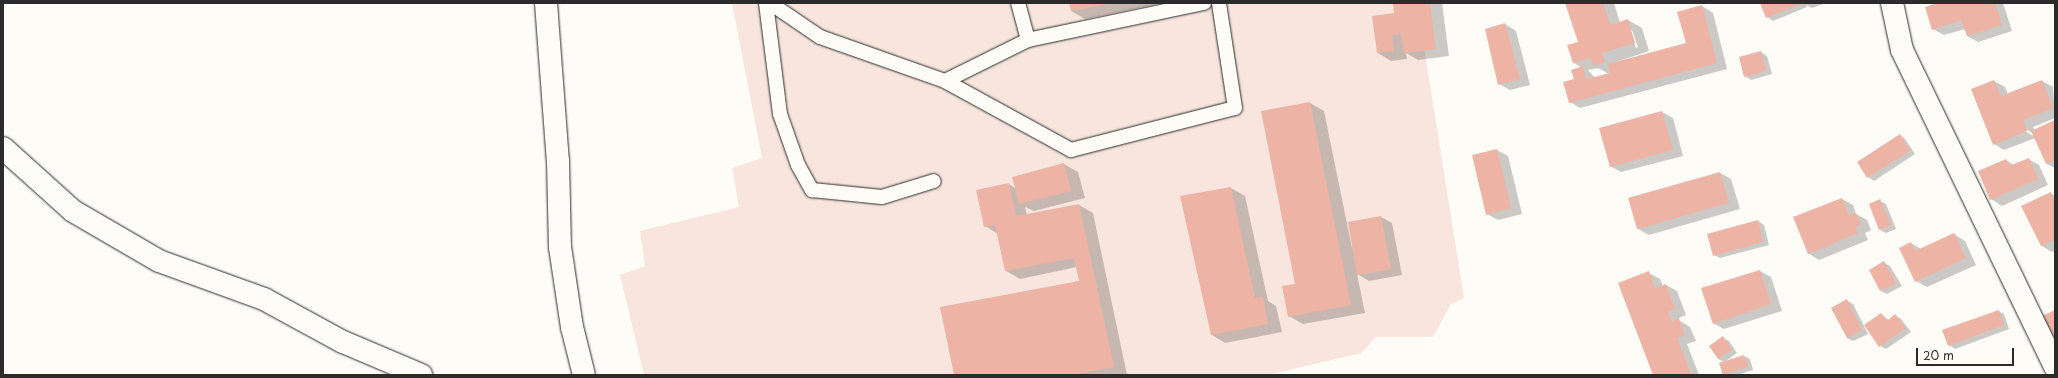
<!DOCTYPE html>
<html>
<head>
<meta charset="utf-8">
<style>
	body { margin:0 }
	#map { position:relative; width:2058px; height:378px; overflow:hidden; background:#fdfcf7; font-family:"Playpen Sans",sans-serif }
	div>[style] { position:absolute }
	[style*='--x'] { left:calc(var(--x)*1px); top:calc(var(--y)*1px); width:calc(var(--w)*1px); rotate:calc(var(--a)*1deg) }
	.built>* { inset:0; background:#f8e6de }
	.shadow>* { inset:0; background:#0003 }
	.building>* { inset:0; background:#edb4a5 }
	.roads { filter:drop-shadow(0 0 1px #2b2b2b) drop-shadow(0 0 1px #2b2b2b) }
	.lane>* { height:14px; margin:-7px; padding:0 7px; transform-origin:7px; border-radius:7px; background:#fdfcf7 }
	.street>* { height:22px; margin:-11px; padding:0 11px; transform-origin:11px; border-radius:11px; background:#fdfcf7 }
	span { translate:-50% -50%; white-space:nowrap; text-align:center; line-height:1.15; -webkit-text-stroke:3px #fdfcf7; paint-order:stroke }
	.frame { position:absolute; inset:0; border:4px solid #2b2b2b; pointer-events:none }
	.scale { position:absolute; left:1916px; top:348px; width:98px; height:18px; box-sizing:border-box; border:2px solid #2b2b2b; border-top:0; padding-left:5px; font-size:12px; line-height:14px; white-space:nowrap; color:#2b2b2b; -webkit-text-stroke:3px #fdfcf7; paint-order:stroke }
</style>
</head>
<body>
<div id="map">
	<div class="built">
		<div style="clip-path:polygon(732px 3px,1417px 3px,1464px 298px,1451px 304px,1433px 337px,1376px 337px,1361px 353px,1268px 375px,644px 375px,620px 275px,645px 266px,640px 231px,739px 207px,732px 168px,762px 158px)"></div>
	</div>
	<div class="shadow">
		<div style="clip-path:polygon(1070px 3px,1162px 3px,1085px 19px,1071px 11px)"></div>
		<div style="clip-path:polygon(1394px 3px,1442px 3px,1449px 56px,1418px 60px,1406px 53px,1407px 59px,1391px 61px,1378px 53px,1396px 13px)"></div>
		<div style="clip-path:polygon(evenodd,1566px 3px,1614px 3px,1620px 23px,1628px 20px,1642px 28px,1649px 51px,1613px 63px,1687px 44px,1702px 6px,1713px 13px,1727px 69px,1580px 108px,1570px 102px,1575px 80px,1582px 68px,1574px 63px,1569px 46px,1579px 43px,1566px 3px,1630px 30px,1632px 30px,1638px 47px,1636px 48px,1630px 30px,1566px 3px,1598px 68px,1609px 74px,1595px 78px,1588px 70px,1598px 68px)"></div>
		<div style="clip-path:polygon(1761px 3px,1826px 3px,1812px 8px,1806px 5px,1807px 7px,1773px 21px,1767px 17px)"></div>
		<div style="clip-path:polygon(1941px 3px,2003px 3px,2012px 31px,1978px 42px,1967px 36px,1965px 29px,1944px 35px,1933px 29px)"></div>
		<div style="clip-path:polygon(1505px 24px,1516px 31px,1530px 85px,1510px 90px,1499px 84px)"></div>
		<div style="clip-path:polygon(1761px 52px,1767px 56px,1772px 74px,1751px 80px,1745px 76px)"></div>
		<div style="clip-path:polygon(evenodd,1994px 81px,2005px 87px,2008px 94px,2042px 81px,2053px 87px,2055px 118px,2033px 127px,2035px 131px,2055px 121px,2055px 168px,2047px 164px,2035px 138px,2004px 150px,1994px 144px,1994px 81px,2023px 128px,2033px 133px,2033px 136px,2022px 129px,2023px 128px)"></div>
		<div style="clip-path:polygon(1310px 103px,1324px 111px,1352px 248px,1381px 217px,1392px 223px,1402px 275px,1369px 281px,1357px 274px,1365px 313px,1303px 324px,1289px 316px,1297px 284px,1262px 112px)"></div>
		<div style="clip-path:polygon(1662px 112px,1673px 118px,1683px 156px,1621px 172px,1610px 166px)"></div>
		<div style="clip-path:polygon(1900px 135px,1905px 139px,1915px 154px,1874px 181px,1868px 177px)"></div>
		<div style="clip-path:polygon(1497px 150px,1508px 156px,1522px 214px,1498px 220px,1487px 214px,1473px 156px)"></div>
		<div style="clip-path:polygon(2028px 159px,2039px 165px,2048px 185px,2002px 206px,1991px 199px,2006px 160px,2014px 165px)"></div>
		<div style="clip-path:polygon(1064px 164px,1078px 172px,1085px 198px,1034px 211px,1025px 207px,1027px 215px,1079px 205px,1093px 213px,1127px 375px,955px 375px,1081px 282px,1077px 267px,1020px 279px,1006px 271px,998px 234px,985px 226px,1009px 184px,1016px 189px)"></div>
		<div style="clip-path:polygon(1720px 173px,1731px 179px,1740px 209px,1649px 235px,1638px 229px,1629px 198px)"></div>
		<div style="clip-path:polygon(1231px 188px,1245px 196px,1268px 301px,1276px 306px,1282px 332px,1225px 343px,1212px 335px)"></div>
		<div style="clip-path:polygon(2051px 193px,2055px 196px,2055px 251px,2052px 252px,2042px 246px,2023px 206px)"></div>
		<div style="clip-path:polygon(1842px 199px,1853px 205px,1856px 214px,1867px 220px,1871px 230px,1865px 233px,1868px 240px,1819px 260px,1808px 253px)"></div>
		<div style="clip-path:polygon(1880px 201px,1886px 204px,1896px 229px,1886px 233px,1880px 230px,1870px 205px)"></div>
		<div style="clip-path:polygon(1758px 221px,1764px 225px,1769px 245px,1720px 258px,1714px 255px)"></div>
		<div style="clip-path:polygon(1954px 234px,1965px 241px,1976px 265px,1927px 287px,1916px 281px,1911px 243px,1921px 249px)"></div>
		<div style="clip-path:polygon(1884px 263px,1890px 266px,1902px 286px,1887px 294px,1881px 291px,1870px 271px)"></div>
		<div style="clip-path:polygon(1760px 271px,1771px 277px,1782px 311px,1724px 329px,1713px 323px)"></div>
		<div style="clip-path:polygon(1649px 273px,1660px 279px,1663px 286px,1666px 285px,1677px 291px,1686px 315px,1679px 318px,1680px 321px,1690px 327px,1696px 341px,1687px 344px,1699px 375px,1654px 375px,1619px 284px)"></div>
		<div style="clip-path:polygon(1847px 301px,1853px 304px,1868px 334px,1853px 341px,1847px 338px)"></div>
		<div style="clip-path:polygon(1998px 311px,2004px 314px,2009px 329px,1955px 349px,1949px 345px)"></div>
		<div style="clip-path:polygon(2055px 311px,2055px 337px,2050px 334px)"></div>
		<div style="clip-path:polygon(1881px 314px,1889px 320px,1895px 315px,1901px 319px,1911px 332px,1886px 349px,1880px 346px)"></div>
		<div style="clip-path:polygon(1723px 338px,1729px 341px,1737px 353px,1726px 361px,1744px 356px,1750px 359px,1753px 370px,1737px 375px,1724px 374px,1724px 362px,1718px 359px)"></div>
	</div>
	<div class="building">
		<div style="clip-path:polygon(1069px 3px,1108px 3px,1108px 4px,1071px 11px)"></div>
		<div style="clip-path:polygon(1393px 3px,1430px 3px,1436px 49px,1404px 53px,1401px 34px,1392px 35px,1394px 51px,1377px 53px,1372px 16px,1394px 13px)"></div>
		<div style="clip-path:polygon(1565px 3px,1603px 3px,1610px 25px,1628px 19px,1635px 43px,1602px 53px,1605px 62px,1593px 66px,1591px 58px,1573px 63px,1567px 45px,1578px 42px)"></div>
		<div style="clip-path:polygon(1760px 3px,1803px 3px,1766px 18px)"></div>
		<div style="clip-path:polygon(1938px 3px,1995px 3px,2002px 25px,1967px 36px,1961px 20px,1932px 30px,1925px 7px)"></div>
		<div style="clip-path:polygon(1702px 5px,1717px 63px,1569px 103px,1563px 82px,1574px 79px,1571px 70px,1583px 66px,1586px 79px,1610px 73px,1608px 64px,1686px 43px,1677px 12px)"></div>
		<div style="clip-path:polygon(1505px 23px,1520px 79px,1498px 85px,1485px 29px)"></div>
		<div style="clip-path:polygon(1761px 51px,1766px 71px,1744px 77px,1739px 57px)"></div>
		<div style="clip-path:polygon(1994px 80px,2001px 96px,2042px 80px,2053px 108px,2023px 120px,2027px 131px,1993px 145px,1971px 89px)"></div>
		<div style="clip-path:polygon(1310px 102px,1351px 305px,1288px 317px,1282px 286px,1295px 284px,1261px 111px)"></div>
		<div style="clip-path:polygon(1662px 111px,1673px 150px,1610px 167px,1599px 128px)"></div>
		<div style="clip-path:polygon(2055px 120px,2055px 160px,2046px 164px,2031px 131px)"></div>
		<div style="clip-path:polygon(1900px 134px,1910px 151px,1867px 178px,1857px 162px)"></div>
		<div style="clip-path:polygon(1497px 149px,1511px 208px,1486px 215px,1472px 155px)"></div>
		<div style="clip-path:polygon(2029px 158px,2038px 179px,1990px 200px,1978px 171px,2006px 159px,2009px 166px)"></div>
		<div style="clip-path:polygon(1064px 163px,1071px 191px,1019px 204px,1012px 177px)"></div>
		<div style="clip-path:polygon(1720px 172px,1729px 203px,1637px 229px,1628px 198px)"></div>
		<div style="clip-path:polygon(1009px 183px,1016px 216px,1079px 204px,1114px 367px,1071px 375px,954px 375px,940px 307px,1079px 281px,1074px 258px,1005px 271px,995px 225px,984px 227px,976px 190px)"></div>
		<div style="clip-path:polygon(1231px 187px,1255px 298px,1263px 297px,1268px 324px,1211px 335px,1180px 196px)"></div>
		<div style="clip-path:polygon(2051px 192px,2055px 202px,2055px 239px,2041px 246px,2021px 206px)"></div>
		<div style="clip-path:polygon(1842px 198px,1849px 215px,1856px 213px,1861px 224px,1855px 227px,1858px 233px,1808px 254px,1793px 217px)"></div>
		<div style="clip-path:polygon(1880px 199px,1891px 225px,1879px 230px,1869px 204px)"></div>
		<div style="clip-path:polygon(1381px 216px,1391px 269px,1357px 275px,1348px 222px)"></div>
		<div style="clip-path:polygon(1758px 220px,1763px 242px,1713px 256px,1707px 234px)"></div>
		<div style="clip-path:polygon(1954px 233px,1966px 258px,1915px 282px,1899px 248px,1911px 242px,1915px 251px)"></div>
		<div style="clip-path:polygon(1884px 261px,1896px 283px,1880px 291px,1869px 270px)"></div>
		<div style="clip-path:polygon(1760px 270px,1771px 304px,1713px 324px,1701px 288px)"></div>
		<div style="clip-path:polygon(1649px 271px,1655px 288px,1666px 284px,1675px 309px,1668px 311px,1672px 322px,1679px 319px,1685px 335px,1677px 338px,1691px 374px,1653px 375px,1618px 283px)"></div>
		<div style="clip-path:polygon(1847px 299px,1862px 330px,1847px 338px,1831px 308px)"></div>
		<div style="clip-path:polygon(1999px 310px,2004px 325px,1948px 346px,1942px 330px)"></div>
		<div style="clip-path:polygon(2055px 310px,2055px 332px,2049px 335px,2042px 316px)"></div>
		<div style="clip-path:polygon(1881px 313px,1887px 321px,1895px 314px,1906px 328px,1879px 347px,1864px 325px)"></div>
		<div style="clip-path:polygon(1723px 336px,1732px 350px,1718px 359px,1709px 346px)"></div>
		<div style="clip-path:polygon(1744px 355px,1748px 367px,1723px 375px,1719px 363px)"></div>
	</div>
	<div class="roads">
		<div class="lane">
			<div style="--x:766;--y:3;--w:112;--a:82.8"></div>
			<div style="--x:780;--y:114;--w:54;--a:70.6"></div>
			<div style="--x:798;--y:165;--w:29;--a:61"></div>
			<div style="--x:812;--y:190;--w:70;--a:5.7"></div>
			<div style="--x:882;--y:197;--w:54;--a:-17.1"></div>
			<div style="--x:770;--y:3;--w:60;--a:34.2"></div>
			<div style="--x:820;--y:37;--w:133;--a:19.4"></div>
			<div style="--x:945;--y:81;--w:144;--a:28.7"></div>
			<div style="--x:1071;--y:150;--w:169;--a:-14.4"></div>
			<div style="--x:1235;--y:108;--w:106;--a:-98.7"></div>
			<div style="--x:1028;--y:40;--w:180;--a:-11.9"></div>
			<div style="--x:945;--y:81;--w:93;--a:-26.3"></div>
			<div style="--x:1028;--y:40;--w:38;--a:-105"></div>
		</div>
		<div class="street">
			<div style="--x:546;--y:3;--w:158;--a:85.7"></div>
			<div style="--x:558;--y:161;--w:86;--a:88.7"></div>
			<div style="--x:560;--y:247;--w:81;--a:81.5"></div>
			<div style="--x:572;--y:327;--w:49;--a:76"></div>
			<div style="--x:1892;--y:3;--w:48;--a:78"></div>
			<div style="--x:1902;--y:50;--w:352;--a:64.2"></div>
			<div style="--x:3;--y:148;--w:94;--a:42"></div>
			<div style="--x:73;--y:211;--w:99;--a:30.2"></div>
			<div style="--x:159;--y:261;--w:112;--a:19.9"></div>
			<div style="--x:264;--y:299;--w:90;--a:28.6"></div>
			<div style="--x:343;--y:342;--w:85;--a:22.9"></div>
		</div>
	</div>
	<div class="frame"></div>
	<div class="scale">20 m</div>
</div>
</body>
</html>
